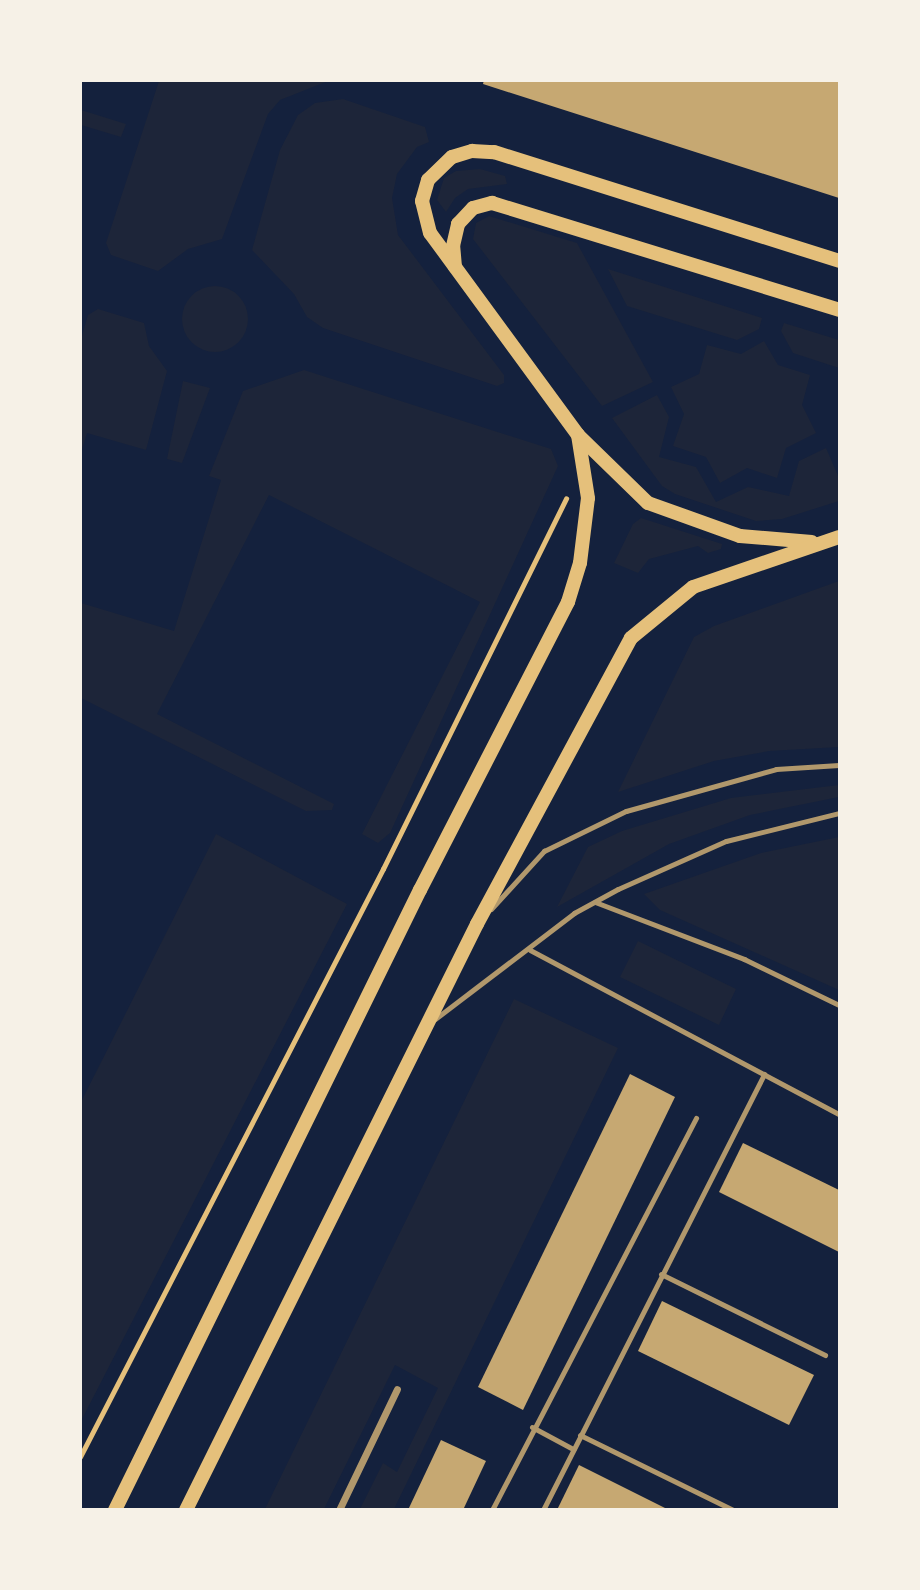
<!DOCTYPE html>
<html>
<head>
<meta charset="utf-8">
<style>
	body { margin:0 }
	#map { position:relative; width:920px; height:1590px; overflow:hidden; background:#14213d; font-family:"IBM Plex Serif",serif }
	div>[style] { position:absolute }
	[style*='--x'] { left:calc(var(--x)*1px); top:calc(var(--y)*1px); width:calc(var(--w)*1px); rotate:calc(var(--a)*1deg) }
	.green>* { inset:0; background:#1d2539 }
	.round { border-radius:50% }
	.building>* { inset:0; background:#c6a872 }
	.path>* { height:4.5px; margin:-2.25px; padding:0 2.25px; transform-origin:2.25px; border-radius:2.25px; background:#e5c07b }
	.service>* { height:5px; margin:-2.5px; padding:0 2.5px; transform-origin:2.5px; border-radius:2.5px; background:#b1986c }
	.minor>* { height:7px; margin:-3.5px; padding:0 3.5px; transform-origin:3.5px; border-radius:3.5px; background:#b1986c }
	.secondary>* { height:14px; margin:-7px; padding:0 7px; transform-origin:7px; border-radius:7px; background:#e5c07b }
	span { translate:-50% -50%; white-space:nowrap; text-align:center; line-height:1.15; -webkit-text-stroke:7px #f6f1e7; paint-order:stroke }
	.frame { position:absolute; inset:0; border:82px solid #f6f1e7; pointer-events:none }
</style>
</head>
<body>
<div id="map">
	<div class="green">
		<div style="clip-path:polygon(159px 81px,328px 81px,280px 100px,268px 114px,222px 239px,188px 249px,158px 271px,111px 255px,106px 243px)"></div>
		<div style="clip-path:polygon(343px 99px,425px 127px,429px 142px,417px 147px,397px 174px,392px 198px,398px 235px,504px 375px,504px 383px,497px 386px,323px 328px,307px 317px,294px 294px,252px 250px,280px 150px,298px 115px,315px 103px)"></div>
		<div style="clip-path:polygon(81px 110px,126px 124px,121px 137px,81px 125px)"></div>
		<div style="clip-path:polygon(480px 169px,505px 176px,507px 184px,468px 189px,455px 198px,446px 212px,437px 200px,444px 178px,456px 171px)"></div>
		<div style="clip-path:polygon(489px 216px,577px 243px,653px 382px,602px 406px,473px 239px,476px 223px)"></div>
		<div style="clip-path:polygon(608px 269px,762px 318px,759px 329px,737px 340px,627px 306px)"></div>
		<div class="round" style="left:182px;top:286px;width:66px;height:66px"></div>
		<div style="clip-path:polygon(98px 309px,144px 323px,149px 346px,167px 371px,146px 450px,87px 433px,81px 453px,81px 339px,88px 315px)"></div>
		<div style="clip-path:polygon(784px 323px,839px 340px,839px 368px,793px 353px,781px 331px)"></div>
		<div style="clip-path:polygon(764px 341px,778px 365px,810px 375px,802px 405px,816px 433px,786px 448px,777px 478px,747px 468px,720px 483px,706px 457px,673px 446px,684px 414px,671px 387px,699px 374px,707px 345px,741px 354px)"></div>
		<div style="clip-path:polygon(304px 370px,551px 449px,558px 466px,390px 833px,378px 843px,362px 834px,480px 602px,269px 495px,157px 714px,334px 804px,332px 810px,306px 811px,81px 698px,81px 603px,174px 631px,221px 480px,209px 476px,243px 391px)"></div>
		<div style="clip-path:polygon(183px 381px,210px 388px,182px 463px,167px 459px)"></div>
		<div style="clip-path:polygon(657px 395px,669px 417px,659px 457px,696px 467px,716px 502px,748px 487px,789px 496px,799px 461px,826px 448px,839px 478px,839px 501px,782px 519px,756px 521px,675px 494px,662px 486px,612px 418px)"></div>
		<div style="clip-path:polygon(641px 518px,722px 544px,721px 549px,708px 553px,698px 546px,649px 559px,638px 573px,614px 563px,633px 524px)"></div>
		<div style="clip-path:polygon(839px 581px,839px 747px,769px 751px,714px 761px,618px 792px,694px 637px,714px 626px)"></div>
		<div style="clip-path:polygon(839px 785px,839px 797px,750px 815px,669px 844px,557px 907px,588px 847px,622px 831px,731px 798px)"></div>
		<div style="clip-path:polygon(216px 834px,347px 904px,81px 1421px,81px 1102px)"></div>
		<div style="clip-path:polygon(839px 837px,839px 990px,660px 910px,644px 894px,761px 853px)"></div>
		<div style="clip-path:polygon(638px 941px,736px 989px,719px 1025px,620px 977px)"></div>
		<div style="clip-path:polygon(514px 999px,618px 1048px,394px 1509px,360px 1509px,383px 1463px,397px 1472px,438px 1388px,395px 1365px,324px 1509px,265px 1509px)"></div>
	</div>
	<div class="building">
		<div style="clip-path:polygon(484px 80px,839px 80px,839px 198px,483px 84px)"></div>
		<div style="clip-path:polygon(630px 1074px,675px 1097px,523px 1410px,478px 1387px)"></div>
		<div style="clip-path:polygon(743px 1143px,839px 1190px,839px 1252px,719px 1192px)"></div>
		<div style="clip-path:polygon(662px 1301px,814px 1375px,789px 1425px,638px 1351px)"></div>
		<div style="clip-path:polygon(441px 1440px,486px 1461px,463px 1510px,408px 1510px)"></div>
		<div style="clip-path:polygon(579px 1465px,669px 1510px,557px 1510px)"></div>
	</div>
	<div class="path">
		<div style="--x:80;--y:1457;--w:661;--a:-62.74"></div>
		<div style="--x:383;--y:869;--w:413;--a:-63.7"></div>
	</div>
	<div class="service">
		<div style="--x:595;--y:902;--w:160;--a:20.9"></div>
		<div style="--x:744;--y:959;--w:106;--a:25.8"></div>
		<div style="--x:491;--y:909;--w:79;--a:-47.6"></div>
		<div style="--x:544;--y:851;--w:91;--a:-26"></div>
		<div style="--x:626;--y:811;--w:156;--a:-15.6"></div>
		<div style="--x:776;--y:769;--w:63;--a:-3.6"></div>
		<div style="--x:530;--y:950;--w:350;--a:28"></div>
		<div style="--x:435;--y:1019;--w:175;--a:-37.3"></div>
		<div style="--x:574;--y:913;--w:50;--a:-28.6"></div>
		<div style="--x:618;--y:889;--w:118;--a:-24"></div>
		<div style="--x:726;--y:841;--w:116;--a:-13.9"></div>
		<div style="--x:661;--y:1274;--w:183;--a:26.3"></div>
		<div style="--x:532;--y:1427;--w:47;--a:28.2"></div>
		<div style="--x:580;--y:1435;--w:170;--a:26.1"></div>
		<div style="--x:492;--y:1510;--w:442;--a:-62.5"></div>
		<div style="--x:543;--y:1510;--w:489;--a:-63.1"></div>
	</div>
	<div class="minor">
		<div style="--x:339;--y:1510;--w:134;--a:-64.4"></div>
	</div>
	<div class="secondary">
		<div style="--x:455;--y:267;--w:21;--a:-95"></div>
		<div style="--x:453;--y:246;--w:23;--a:-77"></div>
		<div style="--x:458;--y:224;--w:22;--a:-47"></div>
		<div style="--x:473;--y:208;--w:20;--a:-15"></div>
		<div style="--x:492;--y:203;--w:363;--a:17.1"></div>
		<div style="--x:579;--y:436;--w:96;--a:44.2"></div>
		<div style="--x:648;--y:503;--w:98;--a:19.7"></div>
		<div style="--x:740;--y:536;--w:72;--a:4.8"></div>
		<div style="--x:115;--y:1510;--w:691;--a:-63.81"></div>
		<div style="--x:420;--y:890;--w:324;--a:-62.8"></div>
		<div style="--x:568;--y:602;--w:41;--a:-72.9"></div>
		<div style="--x:580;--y:563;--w:65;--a:-83"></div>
		<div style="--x:588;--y:498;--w:64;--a:-99"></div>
		<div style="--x:578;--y:435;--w:250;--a:-126.2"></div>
		<div style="--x:430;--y:233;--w:33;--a:-104"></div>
		<div style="--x:422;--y:201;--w:22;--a:-74"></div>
		<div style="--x:428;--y:180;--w:33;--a:-44"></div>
		<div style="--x:452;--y:157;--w:21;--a:-17"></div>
		<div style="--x:472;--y:151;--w:22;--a:3"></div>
		<div style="--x:494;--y:152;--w:362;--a:17.5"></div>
		<div style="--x:186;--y:1510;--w:654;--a:-63.59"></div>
		<div style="--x:477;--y:924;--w:325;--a:-61.7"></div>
		<div style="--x:631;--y:638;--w:80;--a:-39.4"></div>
		<div style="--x:693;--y:587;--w:154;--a:-18.9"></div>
	</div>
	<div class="frame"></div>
</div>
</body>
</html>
